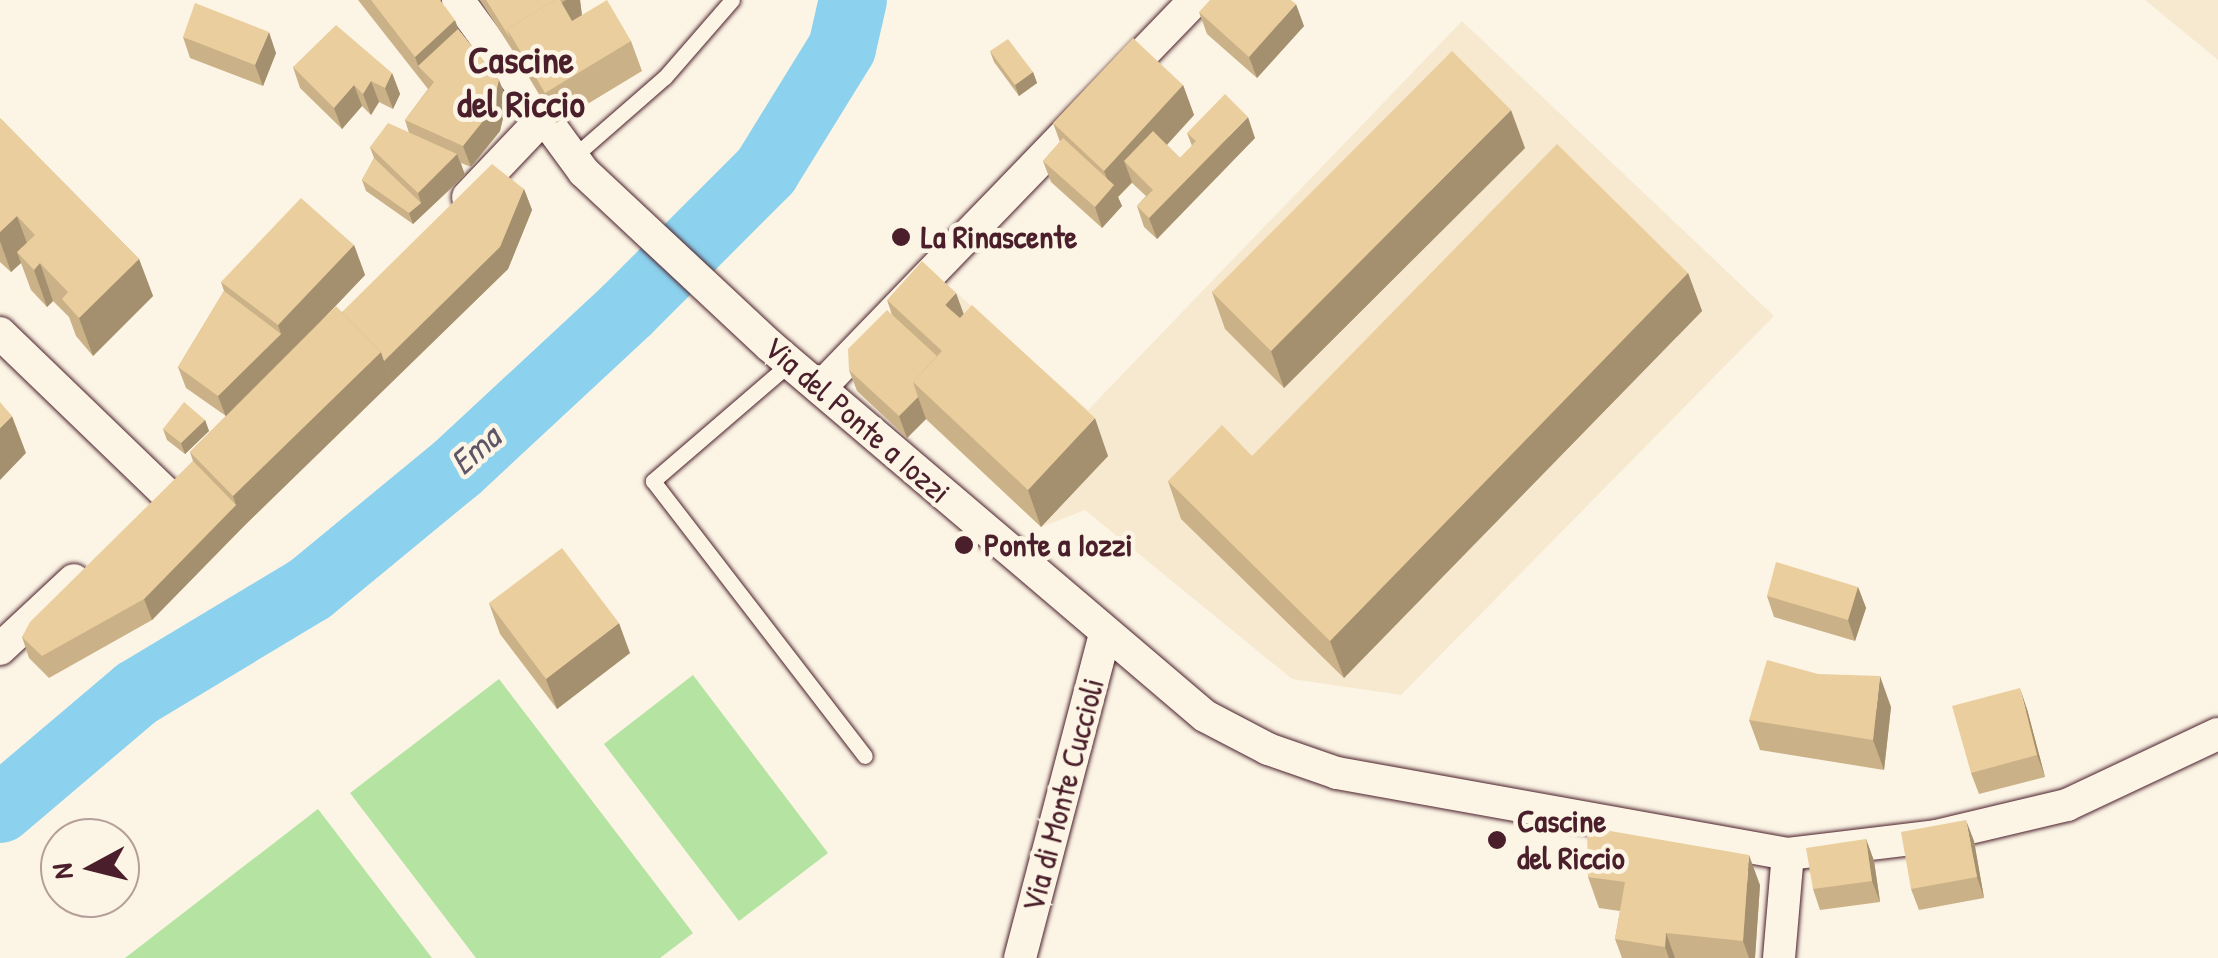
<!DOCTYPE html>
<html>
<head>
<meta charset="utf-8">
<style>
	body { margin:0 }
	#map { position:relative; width:2218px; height:958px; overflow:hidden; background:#fcf5e5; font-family:"Patrick Hand",sans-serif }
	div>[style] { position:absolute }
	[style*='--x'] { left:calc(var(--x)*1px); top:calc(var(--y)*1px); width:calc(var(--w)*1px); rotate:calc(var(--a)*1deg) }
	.built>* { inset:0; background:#f7e9d0 }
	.green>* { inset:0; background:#b4e3a2 }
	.river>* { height:68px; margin:-34px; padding:0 34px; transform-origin:34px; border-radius:34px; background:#8cd2ee }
	.roads { filter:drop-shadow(0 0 2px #4a1f2b) drop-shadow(0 0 2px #4a1f2b) }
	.service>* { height:15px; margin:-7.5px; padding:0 7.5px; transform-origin:7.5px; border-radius:7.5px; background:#fcf5e5 }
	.minor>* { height:32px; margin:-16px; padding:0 16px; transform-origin:16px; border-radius:16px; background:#fcf5e5 }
	.wall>* { inset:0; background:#cab188 }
	.shaded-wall>* { inset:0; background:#a4906f }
	.building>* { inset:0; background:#ebce9e }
	.dots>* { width:28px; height:28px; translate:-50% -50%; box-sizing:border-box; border:5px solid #fcf5e5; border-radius:50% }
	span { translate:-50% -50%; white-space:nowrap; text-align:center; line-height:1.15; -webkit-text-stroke:9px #fcf5e5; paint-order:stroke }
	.poi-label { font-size:32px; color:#4a1f2b; font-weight:700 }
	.left { translate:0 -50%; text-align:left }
	.street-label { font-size:32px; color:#4a1f2b }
	.water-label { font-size:35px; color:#5e5566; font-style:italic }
	.quarter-label { font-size:38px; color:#4a1f2b; font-weight:700 }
	.north { position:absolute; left:40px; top:818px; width:100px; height:100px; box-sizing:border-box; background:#fcf5e5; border:2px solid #b59f9b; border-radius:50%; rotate:263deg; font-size:28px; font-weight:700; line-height:40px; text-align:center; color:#4a1f2b }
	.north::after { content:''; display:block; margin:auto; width:35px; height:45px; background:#4a1f2b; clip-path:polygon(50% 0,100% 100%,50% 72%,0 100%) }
</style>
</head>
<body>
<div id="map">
	<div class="built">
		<div style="clip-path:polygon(2145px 0,2218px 0,2218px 60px)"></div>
		<div style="clip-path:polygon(1462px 21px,1774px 316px,1401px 695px,1292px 679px,1085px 510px,1041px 527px,926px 420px,955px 388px,936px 299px,948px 285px,1088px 410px)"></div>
	</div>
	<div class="green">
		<div style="clip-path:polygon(693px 675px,828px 853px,739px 921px,604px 744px)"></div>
		<div style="clip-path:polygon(499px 679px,693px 933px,660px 958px,476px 958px,350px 793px)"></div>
		<div style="clip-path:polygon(318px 809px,432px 958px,125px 958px)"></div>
	</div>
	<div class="river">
		<div style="--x:0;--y:809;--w:180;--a:-40.3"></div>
		<div style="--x:137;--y:693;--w:202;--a:-31"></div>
		<div style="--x:310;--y:589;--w:190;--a:-39.5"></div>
		<div style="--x:457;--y:468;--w:232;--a:-42.9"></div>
		<div style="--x:627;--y:310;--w:197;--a:-45"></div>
		<div style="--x:766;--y:171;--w:145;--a:-58.3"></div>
		<div style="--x:842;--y:48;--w:49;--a:-77.1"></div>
	</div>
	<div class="roads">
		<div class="service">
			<div style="--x:572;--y:158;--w:123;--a:-41.1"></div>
			<div style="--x:665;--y:77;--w:102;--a:-49"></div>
			<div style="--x:790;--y:363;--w:181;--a:139.3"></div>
			<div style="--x:653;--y:481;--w:347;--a:52.4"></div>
		</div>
		<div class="minor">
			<div style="--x:458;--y:0;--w:213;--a:53.8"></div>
			<div style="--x:584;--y:172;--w:253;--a:43.1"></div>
			<div style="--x:769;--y:345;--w:572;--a:40.4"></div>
			<div style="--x:1205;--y:716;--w:71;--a:27.6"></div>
			<div style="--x:1268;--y:749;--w:73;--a:19.2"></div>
			<div style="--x:1337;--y:773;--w:458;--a:10.2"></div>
			<div style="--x:1788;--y:854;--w:149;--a:-6.9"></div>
			<div style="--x:1936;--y:836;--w:135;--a:-13.3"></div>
			<div style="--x:2067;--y:805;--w:167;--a:-25.2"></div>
			<div style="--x:468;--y:197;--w:105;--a:-46.5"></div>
			<div style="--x:0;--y:333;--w:232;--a:44"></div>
			<div style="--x:820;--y:388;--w:540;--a:-45.98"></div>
			<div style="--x:0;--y:649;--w:101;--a:-43"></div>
			<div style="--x:1020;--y:958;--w:336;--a:-75.3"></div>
			<div style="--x:1779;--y:958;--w:104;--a:-85.1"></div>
		</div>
	</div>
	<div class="wall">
		<div style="clip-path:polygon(358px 0,440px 0,458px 29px,499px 80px,507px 101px,500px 131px,471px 167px,461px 163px,465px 175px,413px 224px,366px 191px,362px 180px,374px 158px,370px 147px,409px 133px,405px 120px,428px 89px)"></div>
		<div style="clip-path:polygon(480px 0,580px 0,582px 15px,631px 41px,642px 71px,556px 123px,518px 59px)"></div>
		<div style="clip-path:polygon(1199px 12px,1304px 26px,1257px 78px,1207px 34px)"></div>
		<div style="clip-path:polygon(183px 37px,276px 53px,263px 86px,190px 58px)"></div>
		<div style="clip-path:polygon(990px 51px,1033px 72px,1037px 83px,1019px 96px,994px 62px)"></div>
		<div style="clip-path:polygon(293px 67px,392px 73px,400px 94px,393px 109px,379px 102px,371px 115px,362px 106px,342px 129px,300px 88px)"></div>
		<div style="clip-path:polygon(1183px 85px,1194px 115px,1167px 145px,1180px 158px,1192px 146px,1187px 133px,1255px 138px,1157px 239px,1144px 227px,1137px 206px,1146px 196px,1132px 183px,1118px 197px,1122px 206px,1102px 228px,1051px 182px,1043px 161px,1060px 142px,1053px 123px)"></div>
		<div style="clip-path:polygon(0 118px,139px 259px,153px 296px,93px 356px,76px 336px,69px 317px,53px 301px,47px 307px,31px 290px,21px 263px,11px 272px,0 262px)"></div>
		<div style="clip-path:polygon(1525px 148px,1284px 388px,1225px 329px,1212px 292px)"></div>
		<div style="clip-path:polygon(524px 189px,532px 210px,508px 269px,244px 526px,152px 620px,49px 678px,29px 658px,22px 637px,193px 461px,190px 452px,226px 416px,186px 388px,178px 367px,224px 291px,221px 282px,354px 245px,365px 275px,321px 321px,342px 312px)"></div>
		<div style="clip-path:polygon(1688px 273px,1702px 311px,1344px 678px,1181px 519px,1168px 481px,1252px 456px)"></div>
		<div style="clip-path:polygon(887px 300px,963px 314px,1108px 456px,1041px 527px,926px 419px,907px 438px,857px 391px,849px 370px,892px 315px)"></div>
		<div style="clip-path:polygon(205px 420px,209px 431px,185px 454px,167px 440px,163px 429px)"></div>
		<div style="clip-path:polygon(1858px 587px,1866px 608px,1855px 641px,1774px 617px,1767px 596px)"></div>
		<div style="clip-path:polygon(489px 603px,630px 653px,557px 709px,500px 634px)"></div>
		<div style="clip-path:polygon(1891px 707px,1884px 770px,1760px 750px,1749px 720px)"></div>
		<div style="clip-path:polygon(2027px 709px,2045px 777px,1979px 794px,1971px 773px)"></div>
		<div style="clip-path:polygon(1866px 839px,1874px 861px,1880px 902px,1820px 910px,1813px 889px)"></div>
		<div style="clip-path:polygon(1974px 841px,1984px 898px,1919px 910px,1911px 889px)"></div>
		<div style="clip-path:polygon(1588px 877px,1760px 885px,1755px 958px,1622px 958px,1615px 939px,1620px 911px,1599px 908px)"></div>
	</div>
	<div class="shaded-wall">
		<div style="clip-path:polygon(566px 0,580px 0,582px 16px,523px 55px,512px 37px)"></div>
		<div style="clip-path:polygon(1296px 4px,1304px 26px,1257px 78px,1249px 57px)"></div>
		<div style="clip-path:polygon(455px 20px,466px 50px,418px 66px,426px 87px,415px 57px)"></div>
		<div style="clip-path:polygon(269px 32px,276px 53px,263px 86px,255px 65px)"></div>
		<div style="clip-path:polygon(1033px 72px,1037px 83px,1019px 96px,1015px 85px)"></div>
		<div style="clip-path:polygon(392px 73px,400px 94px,393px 109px,385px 88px)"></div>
		<div style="clip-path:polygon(499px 80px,507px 101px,500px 131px,471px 167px,463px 146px)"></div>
		<div style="clip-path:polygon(371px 81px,379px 102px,371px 115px,363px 94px)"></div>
		<div style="clip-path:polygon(354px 85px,362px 106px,342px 129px,334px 108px)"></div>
		<div style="clip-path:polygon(1183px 85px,1194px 115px,1139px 175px,1124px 161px,1132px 182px,1118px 197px,1122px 206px,1102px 228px,1095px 207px,1111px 189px,1104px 171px)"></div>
		<div style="clip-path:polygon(1511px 110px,1525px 148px,1284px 388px,1271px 351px)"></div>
		<div style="clip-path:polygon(1248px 117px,1255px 138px,1157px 239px,1149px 218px)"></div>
		<div style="clip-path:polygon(457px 154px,465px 175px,413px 224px,409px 213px,421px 203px,418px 193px)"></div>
		<div style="clip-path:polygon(524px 189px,532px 210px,508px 269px,392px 382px,384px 361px)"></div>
		<div style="clip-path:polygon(17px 216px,31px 254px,17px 252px,21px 263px,11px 272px,0 241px,0 232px)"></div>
		<div style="clip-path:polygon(354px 245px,365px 275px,289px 355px,226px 417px,218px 396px,281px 334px,278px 325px)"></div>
		<div style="clip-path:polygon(139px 259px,153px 296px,93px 356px,79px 318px)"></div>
		<div style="clip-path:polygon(40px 263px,53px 301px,47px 307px,34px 270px)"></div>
		<div style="clip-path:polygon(1688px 273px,1702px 311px,1344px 678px,1330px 641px)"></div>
		<div style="clip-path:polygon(956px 293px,970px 331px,945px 305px)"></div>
		<div style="clip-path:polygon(381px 352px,392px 382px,244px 526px,152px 620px,144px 599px,236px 505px,233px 496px)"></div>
		<div style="clip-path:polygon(918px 397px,926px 419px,907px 438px,899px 416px)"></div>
		<div style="clip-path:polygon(12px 416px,26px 453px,0 480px,0 428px)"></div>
		<div style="clip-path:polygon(1095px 418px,1108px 456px,1041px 527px,1028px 490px)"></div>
		<div style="clip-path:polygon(205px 420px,209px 431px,185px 454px,181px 443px)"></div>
		<div style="clip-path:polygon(1858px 587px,1866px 608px,1855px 641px,1848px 620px)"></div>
		<div style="clip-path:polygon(619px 623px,630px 653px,557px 709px,546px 679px)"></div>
		<div style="clip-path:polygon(1880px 676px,1891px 707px,1884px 770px,1873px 740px)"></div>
		<div style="clip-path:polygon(2020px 688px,2027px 709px,2045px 777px,2037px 755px)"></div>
		<div style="clip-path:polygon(1966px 820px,1974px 841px,1984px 898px,1977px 877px)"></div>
		<div style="clip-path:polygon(1866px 839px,1874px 861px,1880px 902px,1872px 881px)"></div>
		<div style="clip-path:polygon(1749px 855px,1760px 885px,1755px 958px,1749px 958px,1743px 941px)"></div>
		<div style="clip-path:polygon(1666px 933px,1675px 958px,1669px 958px,1665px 947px)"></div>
	</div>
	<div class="building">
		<div style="clip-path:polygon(371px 0,440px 0,455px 20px,415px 57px)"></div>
		<div style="clip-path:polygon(486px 0,555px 0,507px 29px,510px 38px)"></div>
		<div style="clip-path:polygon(555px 0,560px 0,572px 21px,607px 0,631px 41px,545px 93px,507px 29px)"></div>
		<div style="clip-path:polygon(1210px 0,1291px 0,1296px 4px,1249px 57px,1199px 12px)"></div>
		<div style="clip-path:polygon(195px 3px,269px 32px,255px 65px,183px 37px)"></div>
		<div style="clip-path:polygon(336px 25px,392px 73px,385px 88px,371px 81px,363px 94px,354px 85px,334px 108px,293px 67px)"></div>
		<div style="clip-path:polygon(458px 29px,499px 80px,492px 110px,463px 146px,405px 120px,434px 82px,418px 66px)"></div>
		<div style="clip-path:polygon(1133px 38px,1183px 85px,1104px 171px,1053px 123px)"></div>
		<div style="clip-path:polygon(1008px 39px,1033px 72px,1015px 85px,990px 51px)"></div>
		<div style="clip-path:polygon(1452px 51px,1511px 110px,1271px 351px,1212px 292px)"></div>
		<div style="clip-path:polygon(1225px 94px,1248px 117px,1149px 218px,1137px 206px,1153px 190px,1124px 161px,1153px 131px,1180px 158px,1196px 141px,1187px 133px)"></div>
		<div style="clip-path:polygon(0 118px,139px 259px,79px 318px,62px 299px,68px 292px,40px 263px,34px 270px,17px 252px,35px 235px,17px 216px,0 232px)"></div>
		<div style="clip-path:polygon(388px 123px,457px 154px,418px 193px,370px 147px)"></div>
		<div style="clip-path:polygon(1063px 138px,1114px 185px,1095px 207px,1043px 161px)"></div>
		<div style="clip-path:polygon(1557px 144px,1688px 273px,1330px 641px,1168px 481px,1222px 425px,1252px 456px)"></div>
		<div style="clip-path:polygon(374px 158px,421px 203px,409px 213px,362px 180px)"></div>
		<div style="clip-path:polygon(492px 164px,524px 189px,500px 247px,384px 361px,381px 352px,342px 312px)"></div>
		<div style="clip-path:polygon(301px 198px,354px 245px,278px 325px,221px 282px)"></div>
		<div style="clip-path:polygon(922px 261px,956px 293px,945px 305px,960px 318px,972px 305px,1095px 418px,1028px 490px,913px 382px,942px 351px,887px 300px)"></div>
		<div style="clip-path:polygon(224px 291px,281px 334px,218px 396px,178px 367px)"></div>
		<div style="clip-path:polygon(336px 306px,381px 352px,233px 496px,190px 452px)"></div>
		<div style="clip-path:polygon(887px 310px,937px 356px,913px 382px,918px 397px,899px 416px,849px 370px,848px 349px)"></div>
		<div style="clip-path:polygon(0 402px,12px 416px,0 428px)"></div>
		<div style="clip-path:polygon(184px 402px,205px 420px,181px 443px,163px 429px)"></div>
		<div style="clip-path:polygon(193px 461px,236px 505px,144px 599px,42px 656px,22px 637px,30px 622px)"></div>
		<div style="clip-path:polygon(562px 548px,619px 623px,546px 679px,489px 603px)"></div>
		<div style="clip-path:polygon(1776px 562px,1858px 587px,1848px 620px,1767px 596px)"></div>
		<div style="clip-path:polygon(1767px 660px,1818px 674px,1880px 676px,1873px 740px,1749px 720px)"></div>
		<div style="clip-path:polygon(2020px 688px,2037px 755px,1971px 773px,1952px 706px)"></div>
		<div style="clip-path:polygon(1966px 820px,1977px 877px,1911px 889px,1901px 832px)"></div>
		<div style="clip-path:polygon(1587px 827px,1749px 855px,1743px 941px,1666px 933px,1665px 947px,1615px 939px,1625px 882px,1588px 877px)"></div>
		<div style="clip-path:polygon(1866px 839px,1872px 881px,1813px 889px,1806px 848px)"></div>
	</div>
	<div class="dots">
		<div style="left:901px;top:237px;background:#4a1f2b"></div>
		<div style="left:964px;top:545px;background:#4a1f2b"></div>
		<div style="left:1497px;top:840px;background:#4a1f2b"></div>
	</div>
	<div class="poi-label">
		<span class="left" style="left:921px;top:237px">La Rinascente</span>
		<span class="left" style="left:984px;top:545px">Ponte a Iozzi</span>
		<span class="left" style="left:1517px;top:840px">Cascine<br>del Riccio</span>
	</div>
	<div class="street-label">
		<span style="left:857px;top:420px;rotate:41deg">Via del Ponte a Iozzi</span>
		<span style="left:1063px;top:795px;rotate:-75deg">Via di Monte Cuccioli</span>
	</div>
	<div class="water-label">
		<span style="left:475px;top:450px;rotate:-42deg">Ema</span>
	</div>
	<div class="quarter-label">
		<span style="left:521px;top:82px">Cascine<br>del Riccio</span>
	</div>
	<div class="north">N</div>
</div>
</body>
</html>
